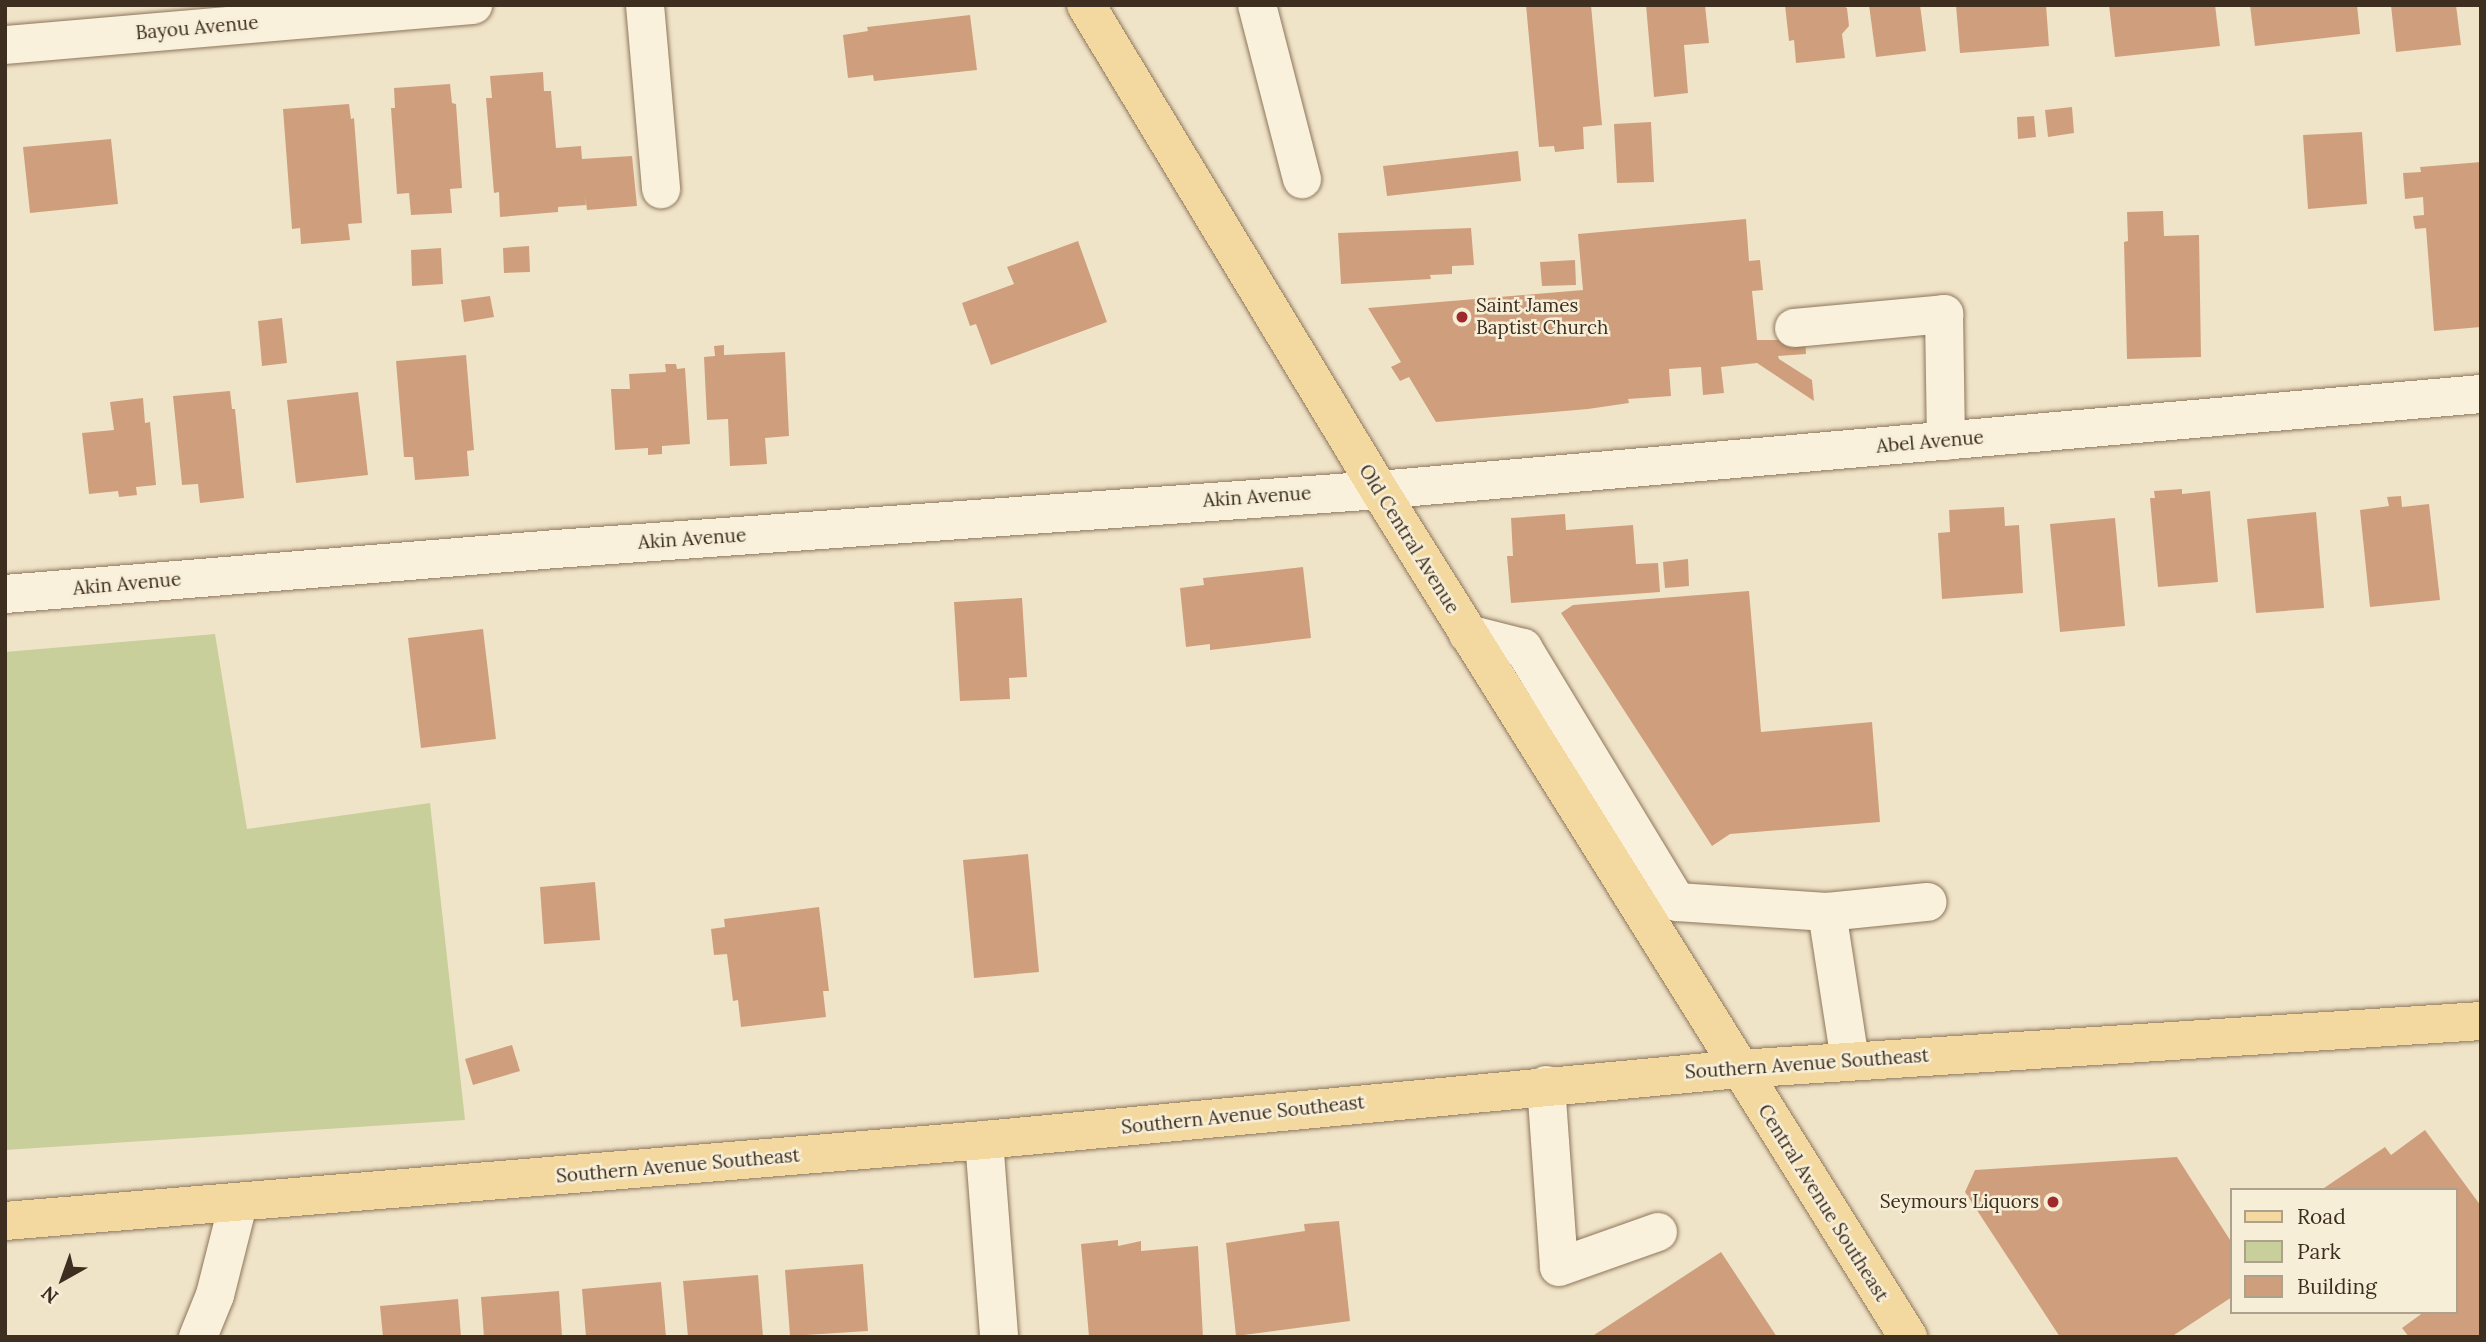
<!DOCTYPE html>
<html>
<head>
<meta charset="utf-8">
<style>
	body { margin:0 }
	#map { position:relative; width:2486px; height:1342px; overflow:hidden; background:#f0e4c8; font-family:Lora,serif }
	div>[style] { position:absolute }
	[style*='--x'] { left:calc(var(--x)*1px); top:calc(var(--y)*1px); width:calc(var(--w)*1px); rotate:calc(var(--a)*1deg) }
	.green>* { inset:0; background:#c9cf9b }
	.building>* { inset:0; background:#cf9f7d }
	.roads { filter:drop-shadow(0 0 2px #8d765c) drop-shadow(0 0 2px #8d765c) }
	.minor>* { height:38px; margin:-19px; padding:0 19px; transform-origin:19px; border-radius:19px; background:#faf1dc }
	.major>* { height:38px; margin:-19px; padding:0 19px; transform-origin:19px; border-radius:19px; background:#f3d9a0 }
	.dots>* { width:19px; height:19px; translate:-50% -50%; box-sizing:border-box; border:4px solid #f7eed8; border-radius:50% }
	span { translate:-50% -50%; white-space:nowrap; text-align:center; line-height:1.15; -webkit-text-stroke:5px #f7eed8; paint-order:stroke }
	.street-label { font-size:19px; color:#3d2e20 }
	.poi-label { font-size:19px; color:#3d2e20 }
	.left { translate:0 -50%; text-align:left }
	.right { translate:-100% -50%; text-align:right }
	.frame { position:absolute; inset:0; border:7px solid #3d2e20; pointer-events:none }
	.legend { position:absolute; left:2230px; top:1188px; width:228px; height:126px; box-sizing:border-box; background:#f7eed8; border:2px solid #ada18e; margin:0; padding:9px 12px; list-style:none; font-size:21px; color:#3d2e20 }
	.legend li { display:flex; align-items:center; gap:14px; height:35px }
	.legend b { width:35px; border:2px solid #ada18e }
	.north { position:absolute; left:28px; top:1244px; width:70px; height:70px; -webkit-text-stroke:5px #f7eed8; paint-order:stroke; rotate:220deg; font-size:19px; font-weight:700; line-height:28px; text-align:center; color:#3d2e20 }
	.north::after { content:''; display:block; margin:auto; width:24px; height:32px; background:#3d2e20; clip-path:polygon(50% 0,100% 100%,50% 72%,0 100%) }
</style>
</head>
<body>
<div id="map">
	<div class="green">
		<div style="clip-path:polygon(215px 634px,247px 829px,430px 803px,465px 1120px,5px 1150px,5px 652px)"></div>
	</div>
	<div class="building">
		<div style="clip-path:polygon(1526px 5px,1591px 5px,1602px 125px,1583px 127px,1584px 149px,1555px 152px,1554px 146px,1539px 147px)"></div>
		<div style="clip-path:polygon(1646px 5px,1705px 5px,1709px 43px,1684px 45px,1688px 93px,1654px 97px)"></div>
		<div style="clip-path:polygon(1785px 5px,1841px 5px,1847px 8px,1849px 26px,1842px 34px,1845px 58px,1796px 63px,1794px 40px,1789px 41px)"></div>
		<div style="clip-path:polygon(1869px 5px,1920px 5px,1926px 51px,1876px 57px)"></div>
		<div style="clip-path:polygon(1956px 5px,2046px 5px,2049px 46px,1960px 53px)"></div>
		<div style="clip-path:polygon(2109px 5px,2215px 5px,2220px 46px,2115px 57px)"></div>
		<div style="clip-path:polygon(2250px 5px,2357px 5px,2360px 34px,2255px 46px)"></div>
		<div style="clip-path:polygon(2391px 5px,2456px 5px,2461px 45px,2396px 52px)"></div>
		<div style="clip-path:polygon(970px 15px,977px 70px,874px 81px,873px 75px,848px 78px,843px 35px,868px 31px,867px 27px)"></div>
		<div style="clip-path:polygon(543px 72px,544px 91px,551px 91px,556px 148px,581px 146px,582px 159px,632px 156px,637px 206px,587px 210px,585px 195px,586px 205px,558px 207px,558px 212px,500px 217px,499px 192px,494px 193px,486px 98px,492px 98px,490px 76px)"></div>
		<div style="clip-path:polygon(450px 84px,452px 103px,456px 104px,462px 188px,450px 189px,452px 213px,411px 215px,409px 193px,397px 194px,391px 108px,395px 108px,394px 88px)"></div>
		<div style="clip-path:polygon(349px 104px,351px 119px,354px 118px,362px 223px,348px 224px,350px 240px,301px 244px,300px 228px,292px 229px,283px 109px)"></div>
		<div style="clip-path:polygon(2072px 107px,2074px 133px,2048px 137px,2045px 110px)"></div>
		<div style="clip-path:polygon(2034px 116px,2036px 137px,2018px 139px,2017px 117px)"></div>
		<div style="clip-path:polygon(1651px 122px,1654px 182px,1617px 183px,1614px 124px)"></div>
		<div style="clip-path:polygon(2362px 132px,2367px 204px,2308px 209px,2303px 135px)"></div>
		<div style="clip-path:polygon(111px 139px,118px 204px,30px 213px,23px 147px)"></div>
		<div style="clip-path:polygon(1518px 151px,1521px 181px,1387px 196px,1383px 166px)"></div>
		<div style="clip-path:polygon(2481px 162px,2481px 327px,2434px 331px,2426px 228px,2415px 229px,2413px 216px,2424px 215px,2423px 197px,2405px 199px,2403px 173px,2421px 172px,2420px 167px)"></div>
		<div style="clip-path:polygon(2163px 211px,2164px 236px,2199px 235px,2201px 357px,2127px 359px,2124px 242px,2128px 241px,2127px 212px)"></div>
		<div style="clip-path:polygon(1746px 219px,1749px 261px,1760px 260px,1763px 290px,1752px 291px,1757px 340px,1805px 340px,1806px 354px,1778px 356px,1779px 359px,1812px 380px,1814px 401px,1757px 363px,1721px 367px,1724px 393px,1703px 395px,1701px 367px,1669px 369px,1671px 396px,1628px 399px,1629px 403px,1588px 409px,1436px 422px,1409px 377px,1400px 381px,1391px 367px,1401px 362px,1368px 308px,1583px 290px,1578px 234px)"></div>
		<div style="clip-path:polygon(1471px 228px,1474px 265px,1452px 266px,1452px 274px,1430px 275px,1431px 279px,1341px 284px,1338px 233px)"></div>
		<div style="clip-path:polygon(1078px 241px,1107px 322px,991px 365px,976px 324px,970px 326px,962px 303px,1014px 284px,1007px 267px)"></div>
		<div style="clip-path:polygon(529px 246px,530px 272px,504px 273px,503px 248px)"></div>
		<div style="clip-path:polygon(441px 248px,443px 284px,412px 286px,411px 250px)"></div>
		<div style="clip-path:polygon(1575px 260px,1576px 285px,1542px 286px,1540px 262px)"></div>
		<div style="clip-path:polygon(490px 296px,494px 317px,464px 322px,461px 300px)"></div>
		<div style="clip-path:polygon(282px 318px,287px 363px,262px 366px,258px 321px)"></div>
		<div style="clip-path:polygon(724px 345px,724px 355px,785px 352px,789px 436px,765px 438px,767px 464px,730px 466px,728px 419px,707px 420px,704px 357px,715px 356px,714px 346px)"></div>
		<div style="clip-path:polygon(466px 355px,474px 450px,467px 451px,469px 476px,415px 480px,413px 457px,404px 457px,396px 361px)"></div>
		<div style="clip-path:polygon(665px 364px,676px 364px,677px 369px,685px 368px,690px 444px,662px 446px,662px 454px,648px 455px,648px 448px,615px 450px,611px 389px,630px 389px,629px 374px,666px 372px)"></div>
		<div style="clip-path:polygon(230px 391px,232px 409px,235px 409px,244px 498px,200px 503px,198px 484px,182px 485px,173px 396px)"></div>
		<div style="clip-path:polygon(358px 392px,368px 475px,296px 483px,287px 400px)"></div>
		<div style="clip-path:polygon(143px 398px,145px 423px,150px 422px,156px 485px,136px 487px,137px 495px,119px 497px,118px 491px,89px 494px,82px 433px,114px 430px,110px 402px)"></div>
		<div style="clip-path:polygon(2182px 489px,2182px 494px,2210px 491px,2218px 582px,2158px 587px,2150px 498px,2155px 498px,2154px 491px)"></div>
		<div style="clip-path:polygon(2401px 496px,2402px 507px,2429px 504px,2440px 600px,2370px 607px,2360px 510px,2389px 506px,2387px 497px)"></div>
		<div style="clip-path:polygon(2004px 507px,2005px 526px,2019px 525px,2023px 593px,1942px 599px,1938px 533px,1950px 532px,1949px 510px)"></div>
		<div style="clip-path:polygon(2316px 512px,2324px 608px,2256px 613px,2247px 519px)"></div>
		<div style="clip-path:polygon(1565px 514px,1566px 530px,1633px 525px,1636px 564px,1658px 563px,1660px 592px,1511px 603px,1507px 556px,1513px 556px,1511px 518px)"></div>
		<div style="clip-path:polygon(2115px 518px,2125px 626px,2060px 632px,2050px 524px)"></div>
		<div style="clip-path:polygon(1688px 559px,1689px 586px,1665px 588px,1663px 562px)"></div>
		<div style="clip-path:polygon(1303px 567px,1311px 638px,1210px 650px,1210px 644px,1186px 647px,1180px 588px,1204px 585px,1203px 578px)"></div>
		<div style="clip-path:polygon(1749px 591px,1761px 732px,1872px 722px,1880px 822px,1730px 834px,1712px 846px,1561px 613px,1573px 605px)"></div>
		<div style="clip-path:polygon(1022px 598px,1027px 677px,1009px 678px,1010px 699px,960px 701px,954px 602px)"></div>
		<div style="clip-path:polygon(483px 629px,496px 739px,421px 748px,408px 638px)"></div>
		<div style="clip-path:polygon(1028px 854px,1039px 972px,974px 978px,963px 860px)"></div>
		<div style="clip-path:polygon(595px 882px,600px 940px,544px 944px,540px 887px)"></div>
		<div style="clip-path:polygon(819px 907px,829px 991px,823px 991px,826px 1017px,741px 1027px,738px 1000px,733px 1001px,727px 954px,714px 955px,711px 929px,725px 927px,724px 919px)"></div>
		<div style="clip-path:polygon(512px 1045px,520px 1071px,473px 1085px,465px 1059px)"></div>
		<div style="clip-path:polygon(2425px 1130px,2481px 1206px,2481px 1337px,2409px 1337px,2402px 1328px,2424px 1312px,2456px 1312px,2456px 1190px,2321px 1190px,2385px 1147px,2391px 1155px)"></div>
		<div style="clip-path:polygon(2177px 1157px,2232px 1243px,2232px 1297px,2171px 1337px,2060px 1337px,1965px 1192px,1975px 1170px)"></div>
		<div style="clip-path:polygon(1339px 1221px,1350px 1321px,1236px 1336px,1226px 1243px,1305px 1231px,1304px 1224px)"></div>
		<div style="clip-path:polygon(1118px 1240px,1118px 1246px,1141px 1241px,1141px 1251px,1198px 1246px,1203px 1337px,1089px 1337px,1081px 1244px)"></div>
		<div style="clip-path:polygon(1721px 1252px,1777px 1337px,1591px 1337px)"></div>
		<div style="clip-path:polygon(863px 1264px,868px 1331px,790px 1336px,785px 1270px)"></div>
		<div style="clip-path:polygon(758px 1275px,763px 1337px,688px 1337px,683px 1281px)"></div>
		<div style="clip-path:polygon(661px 1282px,666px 1337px,586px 1337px,582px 1289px)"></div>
		<div style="clip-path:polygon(559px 1291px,562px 1337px,484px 1337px,481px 1297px)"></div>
		<div style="clip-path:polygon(458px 1299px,461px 1337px,383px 1337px,380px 1306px)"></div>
	</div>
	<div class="roads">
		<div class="minor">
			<div style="--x:645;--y:5;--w:185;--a:85"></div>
			<div style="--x:1257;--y:5;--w:180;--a:75.5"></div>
			<div style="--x:5;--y:45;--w:470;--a:-4.9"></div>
			<div style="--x:1794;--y:328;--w:151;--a:-5.3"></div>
			<div style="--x:1944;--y:314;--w:127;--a:89.1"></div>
			<div style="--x:5;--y:594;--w:553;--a:-4.67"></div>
			<div style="--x:556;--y:549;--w:825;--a:-4.1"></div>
			<div style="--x:1379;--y:490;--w:1106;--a:-4.98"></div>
			<div style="--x:1468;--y:634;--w:57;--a:14.3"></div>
			<div style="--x:1523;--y:648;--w:297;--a:58.8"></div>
			<div style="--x:1677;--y:902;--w:150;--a:3.8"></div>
			<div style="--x:1827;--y:912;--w:101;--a:-5.7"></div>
			<div style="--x:1827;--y:912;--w:150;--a:81.2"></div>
			<div style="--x:1546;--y:1085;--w:182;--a:85.9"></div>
			<div style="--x:1559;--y:1267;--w:105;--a:-19.5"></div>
			<div style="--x:984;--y:1140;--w:198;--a:85.6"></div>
			<div style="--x:198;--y:1337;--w:45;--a:-68"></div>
			<div style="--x:215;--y:1295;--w:94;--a:-75.8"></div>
		</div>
		<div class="major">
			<div style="--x:1086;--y:5;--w:567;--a:58.86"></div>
			<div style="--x:1379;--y:490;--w:999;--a:58.01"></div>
			<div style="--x:5;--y:1221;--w:982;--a:-4.73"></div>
			<div style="--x:984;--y:1140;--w:758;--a:-5.37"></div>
			<div style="--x:1739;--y:1069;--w:744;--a:-3.7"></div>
		</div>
	</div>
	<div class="dots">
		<div style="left:1462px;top:317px;background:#9e2a2b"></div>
		<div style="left:2053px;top:1202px;background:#9e2a2b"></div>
	</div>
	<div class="street-label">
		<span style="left:197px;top:28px;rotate:-5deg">Bayou Avenue</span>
		<span style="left:1930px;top:442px;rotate:-5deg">Abel Avenue</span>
		<span style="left:1257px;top:497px;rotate:-4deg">Akin Avenue</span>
		<span style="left:692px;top:539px;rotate:-4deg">Akin Avenue</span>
		<span style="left:1409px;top:539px;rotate:58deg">Old Central Avenue</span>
		<span style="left:127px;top:584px;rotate:-5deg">Akin Avenue</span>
		<span style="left:1807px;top:1064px;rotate:-4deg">Southern Avenue Southeast</span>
		<span style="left:1243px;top:1115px;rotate:-6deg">Southern Avenue Southeast</span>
		<span style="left:678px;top:1166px;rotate:-5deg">Southern Avenue Southeast</span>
		<span style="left:1823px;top:1203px;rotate:58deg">Central Avenue Southeast</span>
	</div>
	<div class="poi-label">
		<span class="left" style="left:1476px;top:317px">Saint James<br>Baptist Church</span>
		<span class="right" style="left:2039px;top:1202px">Seymours Liquors</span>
	</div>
	<div class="frame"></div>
	<ul class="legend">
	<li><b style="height:9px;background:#f3d9a0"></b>Road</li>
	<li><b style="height:19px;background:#c9cf9b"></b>Park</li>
	<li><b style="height:19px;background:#cf9f7d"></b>Building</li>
	</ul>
	<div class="north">N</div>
</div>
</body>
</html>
